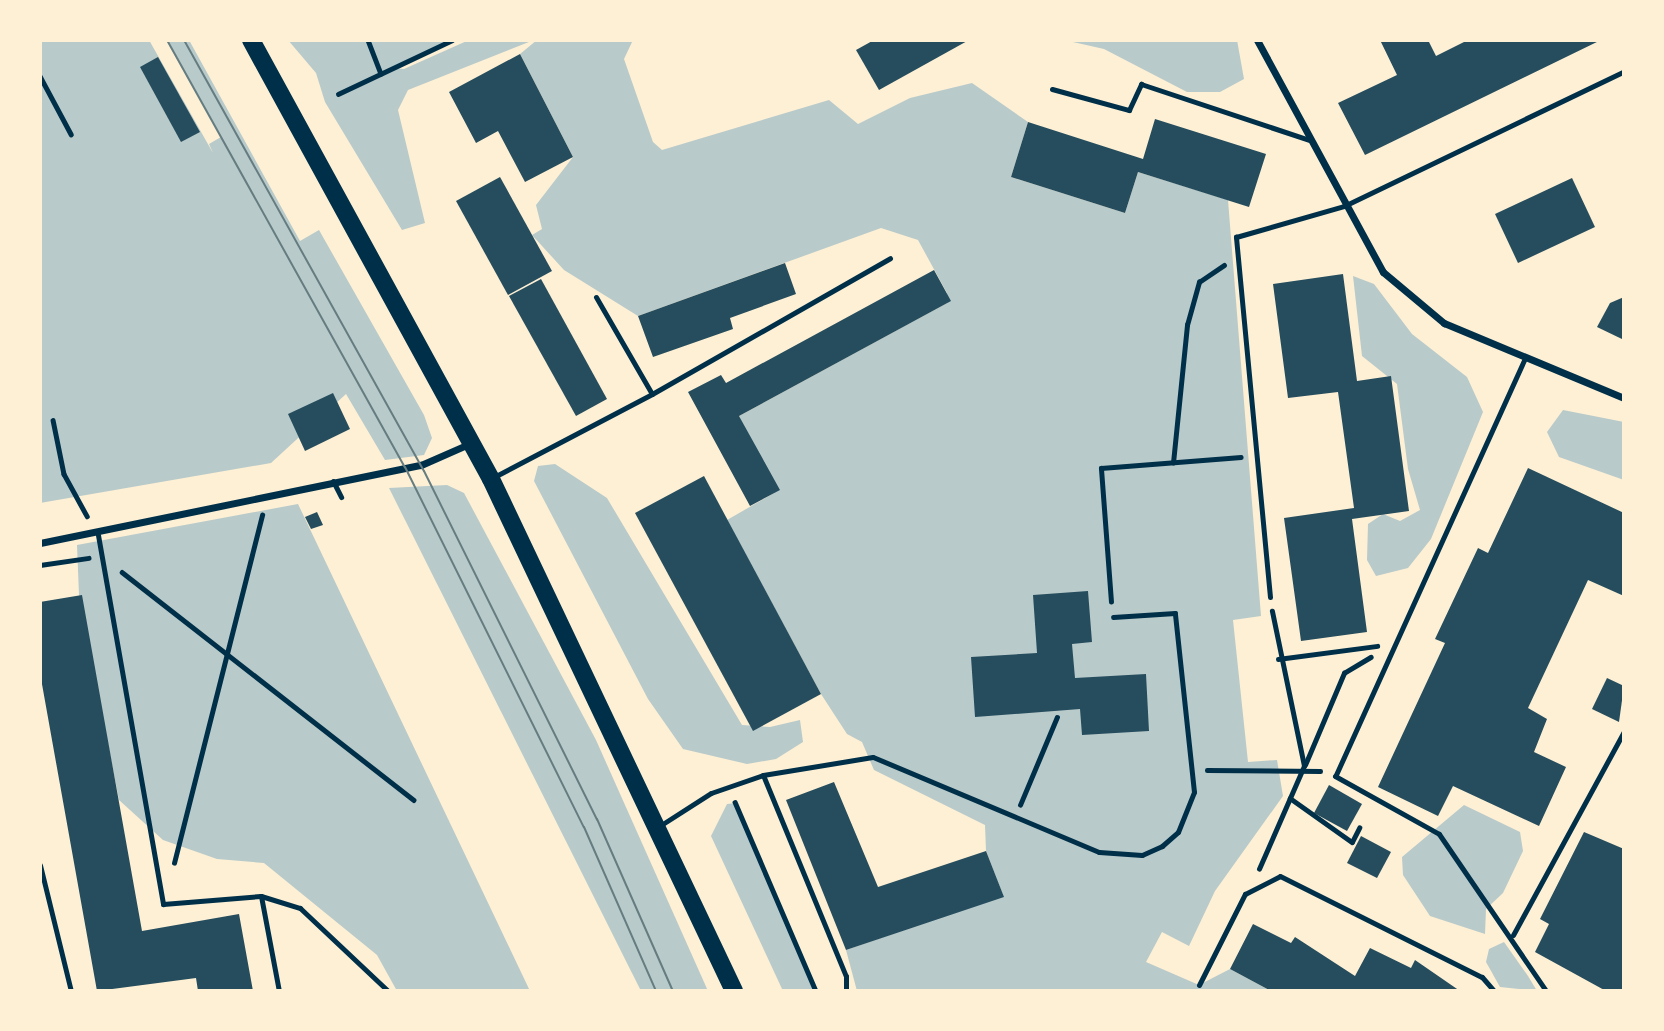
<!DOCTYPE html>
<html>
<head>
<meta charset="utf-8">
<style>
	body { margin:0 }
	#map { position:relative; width:1664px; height:1031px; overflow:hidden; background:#fdf0d5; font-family:Bitter,serif }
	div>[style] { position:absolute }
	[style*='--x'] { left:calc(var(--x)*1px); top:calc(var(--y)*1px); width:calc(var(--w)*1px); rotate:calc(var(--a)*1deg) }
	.green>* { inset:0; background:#b9caca }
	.building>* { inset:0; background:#264d5e }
	.path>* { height:4.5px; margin:-2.25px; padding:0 2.25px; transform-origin:2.25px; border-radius:2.25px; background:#003049 }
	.service>* { height:5px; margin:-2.5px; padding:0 2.5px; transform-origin:2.5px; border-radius:2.5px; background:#003049 }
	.minor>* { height:7px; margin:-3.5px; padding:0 3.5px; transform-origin:3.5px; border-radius:3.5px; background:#003049 }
	.primary>* { height:18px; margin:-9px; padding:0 9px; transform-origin:9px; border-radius:9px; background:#003049 }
	.tram>* { height:2px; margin:-1px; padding:0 1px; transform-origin:1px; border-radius:1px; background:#657d81 }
	span { translate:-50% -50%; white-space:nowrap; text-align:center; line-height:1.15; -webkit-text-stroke:7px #fdf0d5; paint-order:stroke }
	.frame { position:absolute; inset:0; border:42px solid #fdf0d5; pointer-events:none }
</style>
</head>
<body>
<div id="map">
	<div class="green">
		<div style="clip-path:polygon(40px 40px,149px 40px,213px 153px,209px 144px,221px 137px,166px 40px,189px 40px,300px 241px,319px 230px,424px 415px,432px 438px,424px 455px,385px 460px,346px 394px,271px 463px,40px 503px)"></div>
		<div style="clip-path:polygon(288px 40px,452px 40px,394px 68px,404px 69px,469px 40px,534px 40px,408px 90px,398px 110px,425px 223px,402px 230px,325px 102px,316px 73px)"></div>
		<div style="clip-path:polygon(537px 40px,633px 40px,624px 59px,653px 142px,662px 150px,829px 100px,858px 124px,910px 98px,972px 83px,1028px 122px,1011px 177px,1125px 213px,1138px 172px,1228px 200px,1261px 616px,1233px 620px,1248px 762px,1277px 760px,1283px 796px,1215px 891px,1189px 946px,1162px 932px,1146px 962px,1199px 985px,1230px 969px,1271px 991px,857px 991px,846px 950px,1003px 895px,986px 851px,985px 825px,874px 770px,862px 742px,847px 734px,821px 694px,727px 520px,774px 493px,739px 416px,947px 303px,947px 293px,918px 240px,881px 228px,638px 316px,564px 270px,532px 235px,542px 229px,536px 205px,573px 157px,520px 54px)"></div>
		<div style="clip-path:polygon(1064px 40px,1237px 40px,1244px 79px,1220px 92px,1187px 92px,1104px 49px)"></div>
		<div style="clip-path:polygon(1353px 276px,1374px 284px,1412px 334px,1467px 377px,1483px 412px,1431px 539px,1408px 568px,1376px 576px,1367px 560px,1368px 524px,1383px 514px,1400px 521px,1420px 510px,1408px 469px,1397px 384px,1362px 356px)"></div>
		<div style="clip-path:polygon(1563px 410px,1624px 422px,1624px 480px,1559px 457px,1547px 432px)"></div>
		<div style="clip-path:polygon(555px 464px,607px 498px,742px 725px,770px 727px,800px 720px,803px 742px,776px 759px,747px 764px,683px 749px,648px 699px,534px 481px,538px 466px)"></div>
		<div style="clip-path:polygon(447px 485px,464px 493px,596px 740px,708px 991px,641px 991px,389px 488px)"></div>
		<div style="clip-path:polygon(298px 504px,530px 991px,397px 991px,377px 955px,264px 863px,217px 859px,163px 840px,119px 800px,79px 595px,77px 545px)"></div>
		<div style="clip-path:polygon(737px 803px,818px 991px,783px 991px,711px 836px,727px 804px)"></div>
		<div style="clip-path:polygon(1464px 805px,1520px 832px,1523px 851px,1503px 893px,1486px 909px,1485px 934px,1430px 916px,1403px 875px,1402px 857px)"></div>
		<div style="clip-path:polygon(1504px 942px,1528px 976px,1537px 991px,1500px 987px,1486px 962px,1489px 949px)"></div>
	</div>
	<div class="building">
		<div style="clip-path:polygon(874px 40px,969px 40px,879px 90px,856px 50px)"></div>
		<div style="clip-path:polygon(1380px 40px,1428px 40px,1436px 56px,1468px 40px,1601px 40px,1365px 155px,1338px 103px,1397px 75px)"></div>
		<div style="clip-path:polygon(520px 54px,573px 157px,525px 182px,498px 131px,476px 143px,449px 92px)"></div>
		<div style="clip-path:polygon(158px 57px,200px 132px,181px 142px,140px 67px)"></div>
		<div style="clip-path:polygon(1155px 119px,1266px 154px,1249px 207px,1138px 172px,1125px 213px,1011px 177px,1028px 122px,1143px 159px)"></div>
		<div style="clip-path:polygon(500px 177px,552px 271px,508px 295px,456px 201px)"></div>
		<div style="clip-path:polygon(1572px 178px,1595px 227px,1518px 263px,1495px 214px)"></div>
		<div style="clip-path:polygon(785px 263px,796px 294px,730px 318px,733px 329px,653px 357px,638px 316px)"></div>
		<div style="clip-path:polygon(934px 270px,951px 301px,739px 416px,780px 490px,750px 506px,688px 392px,721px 375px,726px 383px)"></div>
		<div style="clip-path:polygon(1343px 274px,1357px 381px,1391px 376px,1409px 511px,1352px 519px,1367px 632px,1301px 641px,1284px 518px,1354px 508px,1338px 392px,1288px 398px,1273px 284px)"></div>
		<div style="clip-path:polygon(541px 279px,607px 399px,576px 416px,509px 296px)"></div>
		<div style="clip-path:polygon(1624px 297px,1624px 340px,1597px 327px,1610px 303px)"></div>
		<div style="clip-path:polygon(333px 393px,350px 429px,305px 451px,288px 414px)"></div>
		<div style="clip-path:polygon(1528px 468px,1624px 513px,1624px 596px,1588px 580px,1528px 708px,1547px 719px,1534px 752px,1566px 767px,1539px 826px,1453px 786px,1438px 816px,1378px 787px,1445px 643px,1435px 639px,1478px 548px,1488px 553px)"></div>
		<div style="clip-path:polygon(704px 476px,821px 694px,753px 731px,635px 513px)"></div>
		<div style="clip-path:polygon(317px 512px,323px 525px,311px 529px,305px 517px)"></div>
		<div style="clip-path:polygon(1088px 591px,1092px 642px,1072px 644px,1075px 678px,1146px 674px,1149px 731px,1082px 735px,1080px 709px,975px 717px,971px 657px,1037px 653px,1033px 595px)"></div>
		<div style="clip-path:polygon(82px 595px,142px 931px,239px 914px,253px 991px,198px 991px,196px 978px,97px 991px,40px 673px,40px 602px)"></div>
		<div style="clip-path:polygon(1607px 678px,1624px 686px,1619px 722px,1592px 709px)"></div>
		<div style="clip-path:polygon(834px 782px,878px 887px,986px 851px,1004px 897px,846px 950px,786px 800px)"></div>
		<div style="clip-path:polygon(1329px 785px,1362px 804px,1347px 831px,1314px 813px)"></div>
		<div style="clip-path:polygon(1584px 832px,1624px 849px,1624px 991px,1606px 991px,1535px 952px,1549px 924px,1540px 919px)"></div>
		<div style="clip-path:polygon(1361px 836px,1391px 852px,1377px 878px,1347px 863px)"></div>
		<div style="clip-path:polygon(1253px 924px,1291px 943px,1295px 937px,1355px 976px,1370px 948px,1411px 968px,1415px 960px,1460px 991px,1271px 991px,1230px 969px)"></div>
	</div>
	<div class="path">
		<div style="--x:368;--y:40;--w:36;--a:69"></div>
		<div style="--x:40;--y:76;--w:66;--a:61.9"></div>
		<div style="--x:338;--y:94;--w:126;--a:-25.3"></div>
		<div style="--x:53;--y:420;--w:55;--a:78.5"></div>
		<div style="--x:64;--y:474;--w:48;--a:61.3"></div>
		<div style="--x:1173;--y:463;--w:139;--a:-84.2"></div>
		<div style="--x:1187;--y:325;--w:45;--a:-74.4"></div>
		<div style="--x:1199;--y:282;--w:30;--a:-34"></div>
		<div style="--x:40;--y:565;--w:49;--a:-8.3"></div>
		<div style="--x:122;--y:572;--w:370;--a:38"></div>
		<div style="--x:1111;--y:602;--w:134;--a:-94.3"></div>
		<div style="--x:1101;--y:468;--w:140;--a:-4.5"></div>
		<div style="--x:1278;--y:659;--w:100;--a:-7.5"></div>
		<div style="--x:1305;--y:765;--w:100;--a:-67"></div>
		<div style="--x:1344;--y:673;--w:31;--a:-31"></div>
		<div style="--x:1207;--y:770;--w:113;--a:0.5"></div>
		<div style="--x:1290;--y:798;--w:76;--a:35.4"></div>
		<div style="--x:1352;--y:842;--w:16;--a:-63"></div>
		<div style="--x:735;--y:802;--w:206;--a:66.8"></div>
		<div style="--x:1020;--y:805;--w:95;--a:-67.2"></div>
		<div style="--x:174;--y:863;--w:359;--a:-75.8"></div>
		<div style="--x:1259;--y:869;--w:112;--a:-66.4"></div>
		<div style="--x:1304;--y:766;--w:158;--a:-101.7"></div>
	</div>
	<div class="service">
		<div style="--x:1052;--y:89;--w:80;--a:15.3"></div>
		<div style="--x:1129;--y:110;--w:29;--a:-65"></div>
		<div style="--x:1141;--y:84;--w:177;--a:18.4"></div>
		<div style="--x:1525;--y:358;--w:459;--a:114.4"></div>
		<div style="--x:1335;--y:776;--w:119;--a:29.1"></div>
		<div style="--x:1439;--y:834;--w:190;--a:55.7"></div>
		<div style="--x:652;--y:394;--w:274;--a:-29.7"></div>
		<div style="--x:494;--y:477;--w:178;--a:-27.7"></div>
		<div style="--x:652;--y:394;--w:112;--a:-120"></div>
		<div style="--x:333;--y:481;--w:18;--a:63"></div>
		<div style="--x:98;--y:535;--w:375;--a:80"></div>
		<div style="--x:163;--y:904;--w:98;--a:-4.7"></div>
		<div style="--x:261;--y:896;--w:41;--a:17.1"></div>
		<div style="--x:300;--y:908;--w:121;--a:43.3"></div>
		<div style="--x:1270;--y:597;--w:362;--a:-95.4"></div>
		<div style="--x:1236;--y:237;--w:112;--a:-16"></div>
		<div style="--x:1344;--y:206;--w:311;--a:-25.7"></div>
		<div style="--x:763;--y:775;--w:217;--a:67.6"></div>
		<div style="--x:846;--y:976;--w:15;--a:90"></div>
		<div style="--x:661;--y:825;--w:59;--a:-32.6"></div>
		<div style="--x:711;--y:793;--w:55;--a:-19.1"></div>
		<div style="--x:763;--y:775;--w:111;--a:-9.3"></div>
		<div style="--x:873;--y:757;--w:245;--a:22.8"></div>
		<div style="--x:1099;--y:852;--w:43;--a:4"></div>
		<div style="--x:1142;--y:855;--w:22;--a:-24"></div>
		<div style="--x:1162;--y:846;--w:21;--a:-41"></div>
		<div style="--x:1178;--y:832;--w:43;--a:-68.2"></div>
		<div style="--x:1194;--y:792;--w:180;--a:-96.1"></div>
		<div style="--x:1175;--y:613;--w:62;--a:176.3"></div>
		<div style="--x:40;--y:865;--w:130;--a:76.2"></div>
		<div style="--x:261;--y:896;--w:97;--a:79.3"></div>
		<div style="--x:1513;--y:935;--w:232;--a:-61.4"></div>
		<div style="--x:1199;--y:985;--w:102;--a:-63.2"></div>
		<div style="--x:1245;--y:894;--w:39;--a:-27"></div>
		<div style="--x:1280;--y:876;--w:226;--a:26.6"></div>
		<div style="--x:1482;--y:977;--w:18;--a:49"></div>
	</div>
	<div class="minor">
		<div style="--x:1257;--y:40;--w:264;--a:61.5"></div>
		<div style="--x:1383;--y:272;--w:80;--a:39.9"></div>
		<div style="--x:1444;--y:323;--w:195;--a:22.6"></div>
		<div style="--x:40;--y:543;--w:389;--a:-11.6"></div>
		<div style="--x:421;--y:465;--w:55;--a:-23.7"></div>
	</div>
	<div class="primary">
		<div style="--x:251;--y:40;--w:500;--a:61.33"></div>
		<div style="--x:491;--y:479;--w:567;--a:64.61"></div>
	</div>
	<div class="tram">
		<div style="--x:167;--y:40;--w:489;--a:60.9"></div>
		<div style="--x:405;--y:467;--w:402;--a:63.6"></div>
		<div style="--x:584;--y:827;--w:179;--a:66.3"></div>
		<div style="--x:184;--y:40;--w:493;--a:60.9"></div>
		<div style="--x:424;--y:471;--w:389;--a:63.6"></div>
		<div style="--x:597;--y:819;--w:188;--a:66.2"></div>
	</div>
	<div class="frame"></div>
</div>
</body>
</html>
